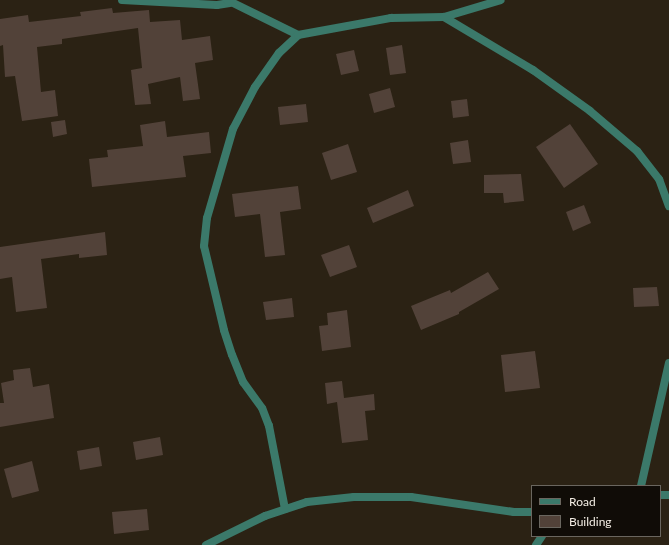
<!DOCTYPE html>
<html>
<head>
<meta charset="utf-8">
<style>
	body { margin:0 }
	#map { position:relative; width:669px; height:545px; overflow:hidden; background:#2b2214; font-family:Lato,sans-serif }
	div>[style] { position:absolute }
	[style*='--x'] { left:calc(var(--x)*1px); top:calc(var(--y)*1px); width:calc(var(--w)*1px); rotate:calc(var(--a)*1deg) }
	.building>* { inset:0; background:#524239 }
	.street>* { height:8px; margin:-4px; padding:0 4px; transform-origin:4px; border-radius:4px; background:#3b796a }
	span { translate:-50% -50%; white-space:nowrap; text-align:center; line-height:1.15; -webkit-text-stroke:3.5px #100c07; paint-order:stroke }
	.legend { position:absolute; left:531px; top:485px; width:130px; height:52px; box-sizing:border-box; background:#100c07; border:1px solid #6a665f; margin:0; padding:5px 7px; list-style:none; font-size:12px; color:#f2ece3 }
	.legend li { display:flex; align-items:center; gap:8px; height:20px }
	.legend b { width:20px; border:1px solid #6a665f }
</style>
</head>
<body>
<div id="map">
	<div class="building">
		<div style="clip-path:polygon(112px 8px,113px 13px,149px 10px,150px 22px,180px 20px,182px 40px,210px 36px,213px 60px,195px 63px,200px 99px,183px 101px,180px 77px,148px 84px,151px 104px,135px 105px,131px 70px,142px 68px,138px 28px,62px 39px,62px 44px,37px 47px,41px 92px,55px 90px,58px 116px,22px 121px,15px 76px,5px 77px,3px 45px,0 46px,0 19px,28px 15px,29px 22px,81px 16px,80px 12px)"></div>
		<div style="clip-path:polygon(402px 45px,406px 73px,390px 75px,386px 48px)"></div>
		<div style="clip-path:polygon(354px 50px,359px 71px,341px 75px,336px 54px)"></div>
		<div style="clip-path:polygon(390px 88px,395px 107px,374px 113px,369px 94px)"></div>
		<div style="clip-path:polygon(467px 99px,469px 116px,453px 118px,451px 101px)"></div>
		<div style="clip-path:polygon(306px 104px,308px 122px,280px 125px,278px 107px)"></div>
		<div style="clip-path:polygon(65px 120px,67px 134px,53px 137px,51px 122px)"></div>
		<div style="clip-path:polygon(165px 121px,167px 137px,209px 132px,211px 153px,183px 156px,186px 177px,92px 187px,89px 159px,108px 157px,107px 150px,143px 146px,140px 125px)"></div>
		<div style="clip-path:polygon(570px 124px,598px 164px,564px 188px,536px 147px)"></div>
		<div style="clip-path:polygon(468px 140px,471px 162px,453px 164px,450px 143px)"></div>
		<div style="clip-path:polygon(348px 144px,357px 172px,331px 180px,322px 153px)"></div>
		<div style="clip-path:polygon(521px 174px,524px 201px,504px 203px,503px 193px,484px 193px,484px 175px)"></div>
		<div style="clip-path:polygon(298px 186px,301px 209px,280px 212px,285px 255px,265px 257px,260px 214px,235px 217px,232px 194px)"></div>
		<div style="clip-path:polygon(408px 190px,414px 206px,373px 223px,367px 208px)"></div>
		<div style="clip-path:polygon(584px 205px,591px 223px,573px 231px,566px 212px)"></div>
		<div style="clip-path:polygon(105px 232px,107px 255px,79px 258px,79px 254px,41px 259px,47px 308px,16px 312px,12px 277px,0 279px,0 247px)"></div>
		<div style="clip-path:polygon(349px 245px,357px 267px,330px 277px,321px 255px)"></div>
		<div style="clip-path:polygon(488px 272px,499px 289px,459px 312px,459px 314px,421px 330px,411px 306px,450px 290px,451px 293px)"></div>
		<div style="clip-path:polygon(657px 287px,659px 306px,634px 307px,633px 288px)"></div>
		<div style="clip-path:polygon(292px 298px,294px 317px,266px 320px,263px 302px)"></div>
		<div style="clip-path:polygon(347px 310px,351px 347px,322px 351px,319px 326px,328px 325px,327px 313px)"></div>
		<div style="clip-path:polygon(535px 351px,540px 388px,505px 392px,501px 355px)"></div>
		<div style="clip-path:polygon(30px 368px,33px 387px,49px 384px,54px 418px,0 427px,0 403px,4px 403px,1px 383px,14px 380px,13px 370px)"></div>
		<div style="clip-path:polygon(342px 381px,344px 398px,374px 394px,375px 410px,365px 411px,368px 440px,342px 443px,337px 402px,327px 404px,325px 383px)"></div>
		<div style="clip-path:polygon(160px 437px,163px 455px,136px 460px,133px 442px)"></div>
		<div style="clip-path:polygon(99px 447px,102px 466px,80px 470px,77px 451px)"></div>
		<div style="clip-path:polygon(32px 461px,39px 491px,12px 498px,4px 469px)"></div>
		<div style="clip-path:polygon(147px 509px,149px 530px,114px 534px,112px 512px)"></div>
	</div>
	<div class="street">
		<div style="--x:122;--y:0;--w:95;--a:3"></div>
		<div style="--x:217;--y:5;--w:13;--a:-9"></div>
		<div style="--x:227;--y:0;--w:79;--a:26.2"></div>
		<div style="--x:444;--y:17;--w:104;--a:30.8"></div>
		<div style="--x:533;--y:70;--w:70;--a:35.7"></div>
		<div style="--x:590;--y:111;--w:62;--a:40.4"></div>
		<div style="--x:637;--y:151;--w:36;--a:52"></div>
		<div style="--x:659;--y:179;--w:29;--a:70"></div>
		<div style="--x:641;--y:486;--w:126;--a:-77.2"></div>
		<div style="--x:660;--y:495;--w:9;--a:0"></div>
		<div style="--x:285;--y:509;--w:85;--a:-100.9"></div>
		<div style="--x:269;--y:426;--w:19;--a:-111"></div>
		<div style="--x:262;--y:408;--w:32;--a:-126"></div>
		<div style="--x:243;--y:382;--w:29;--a:-112"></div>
		<div style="--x:232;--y:355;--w:26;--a:-108"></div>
		<div style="--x:224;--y:330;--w:86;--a:-103.4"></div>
		<div style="--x:204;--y:246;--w:28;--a:-84"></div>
		<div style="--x:207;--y:218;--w:93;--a:-73.7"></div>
		<div style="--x:233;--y:129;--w:47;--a:-62.4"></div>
		<div style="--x:255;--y:87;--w:42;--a:-54.8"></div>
		<div style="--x:279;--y:53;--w:26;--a:-43"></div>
		<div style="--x:298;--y:35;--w:95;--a:-10.4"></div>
		<div style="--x:391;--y:18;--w:53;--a:-1.1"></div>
		<div style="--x:444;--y:17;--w:59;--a:-16.6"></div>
		<div style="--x:206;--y:545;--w:66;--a:-26.2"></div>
		<div style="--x:265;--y:516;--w:44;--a:-18.4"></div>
		<div style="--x:307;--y:502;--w:47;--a:-6.1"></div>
		<div style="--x:354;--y:497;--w:57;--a:0"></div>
		<div style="--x:411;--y:497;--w:104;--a:8.3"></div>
		<div style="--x:514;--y:512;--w:18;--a:0"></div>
		<div style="--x:536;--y:545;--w:11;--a:-56"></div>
	</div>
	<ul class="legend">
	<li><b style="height:5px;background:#3b796a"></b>Road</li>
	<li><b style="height:11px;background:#524239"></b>Building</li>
	</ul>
</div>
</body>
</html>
